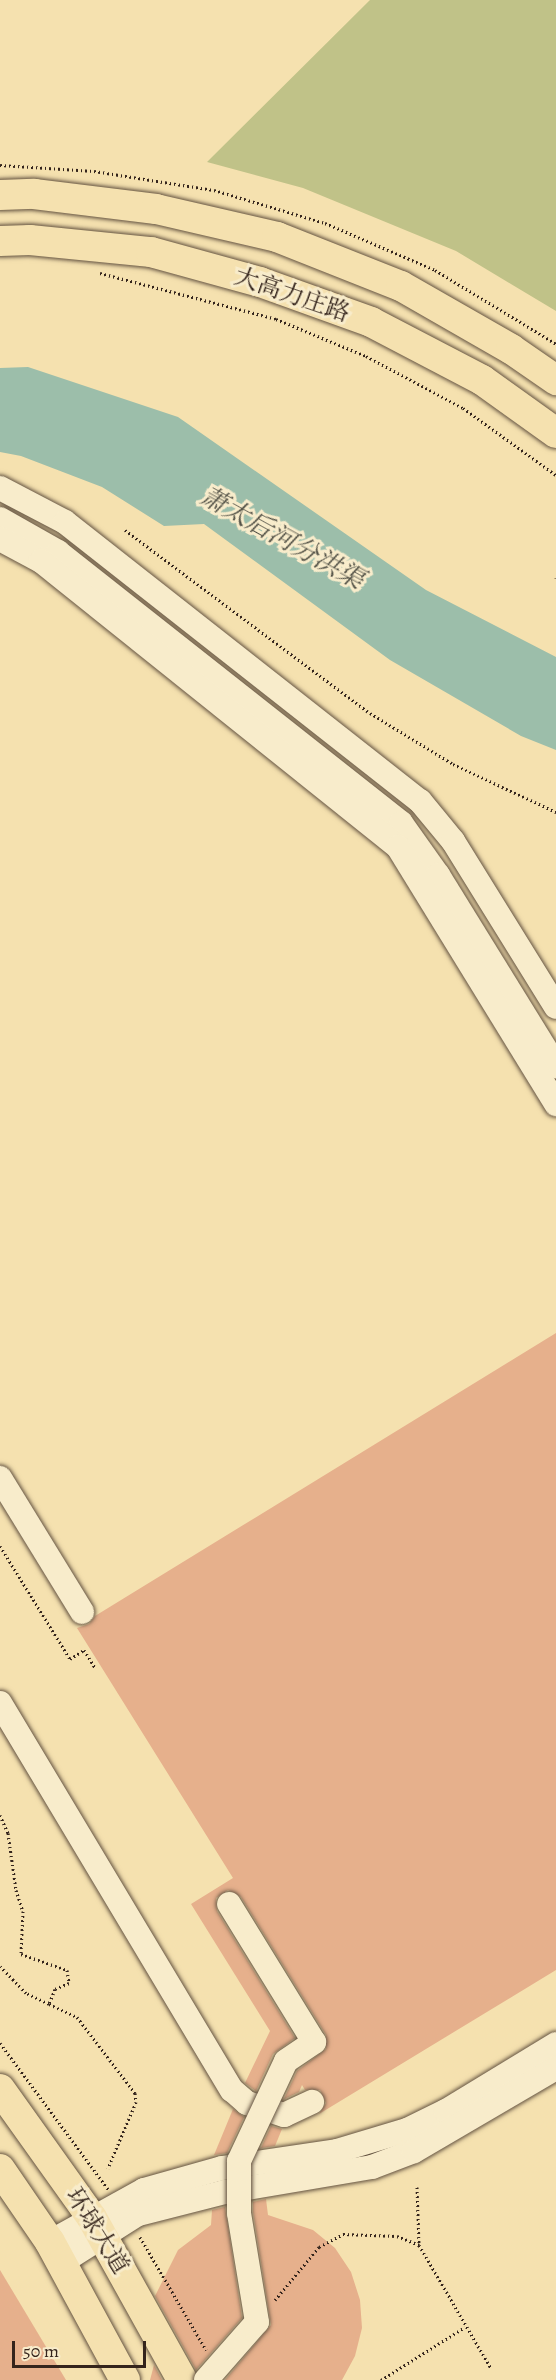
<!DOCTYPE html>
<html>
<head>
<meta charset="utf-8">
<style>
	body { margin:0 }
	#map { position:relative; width:556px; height:2380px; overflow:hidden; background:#f5e1af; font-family:Alegreya,"Noto Serif SC",serif }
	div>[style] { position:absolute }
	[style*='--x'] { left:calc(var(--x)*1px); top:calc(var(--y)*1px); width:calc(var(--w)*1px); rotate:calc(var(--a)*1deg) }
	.green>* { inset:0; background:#c0c288 }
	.water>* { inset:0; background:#9cbeaa }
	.building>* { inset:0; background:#e6b08c }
	.path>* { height:3px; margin-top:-1.5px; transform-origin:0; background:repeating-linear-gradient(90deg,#34241c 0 1.5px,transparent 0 4.5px) }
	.roads { filter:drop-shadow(0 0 2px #645341) drop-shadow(0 0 2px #645341) }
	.minor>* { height:24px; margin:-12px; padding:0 12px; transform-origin:12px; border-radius:12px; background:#f8eccb }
	.major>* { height:30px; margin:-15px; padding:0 15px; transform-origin:15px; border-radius:15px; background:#f5e1af }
	.bridges { filter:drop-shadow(0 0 2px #645341) drop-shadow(0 0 2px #645341) }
	.minor-bridge>* { height:24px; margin:-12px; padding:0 12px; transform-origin:12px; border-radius:12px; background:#f8eccb }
	span { translate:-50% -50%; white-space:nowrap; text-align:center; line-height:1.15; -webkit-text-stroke:6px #f8eccb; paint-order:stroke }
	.street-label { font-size:24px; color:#34241c }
	.water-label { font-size:26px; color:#535247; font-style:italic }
	.scale { position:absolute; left:12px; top:2341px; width:134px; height:27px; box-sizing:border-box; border:3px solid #34241c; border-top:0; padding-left:8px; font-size:18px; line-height:21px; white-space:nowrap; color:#34241c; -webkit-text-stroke:4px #f8eccb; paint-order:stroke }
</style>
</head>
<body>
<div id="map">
	<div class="green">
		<div style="clip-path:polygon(370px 0,556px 0,556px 311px,456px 251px,303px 188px,207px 162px)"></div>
	</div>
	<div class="water">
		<div style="clip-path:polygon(28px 367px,178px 417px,426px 590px,556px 657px,556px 750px,521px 736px,390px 660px,204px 524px,164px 526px,102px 487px,21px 456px,0 452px,0 368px)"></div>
	</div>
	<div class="building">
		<div style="clip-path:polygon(556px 1333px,556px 1970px,319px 2114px,326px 2103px,320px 2090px,305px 2090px,302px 2085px,299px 2092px,284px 2099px,297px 2071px,326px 2049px,326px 2035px,241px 1897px,228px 1890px,216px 1898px,217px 1911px,295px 2038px,273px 2054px,256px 2091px,245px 2083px,270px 2031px,191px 1904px,233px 1878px,77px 1628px,89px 1624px,95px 1616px)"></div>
		<div style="clip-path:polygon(233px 2109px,244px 2117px,227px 2153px,214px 2155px)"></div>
		<div style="clip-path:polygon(271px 2126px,282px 2129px,275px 2146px,261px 2148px)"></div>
		<div style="clip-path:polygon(266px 2199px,268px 2215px,313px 2230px,335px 2248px,351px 2272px,360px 2300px,362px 2328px,355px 2356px,342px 2380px,225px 2380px,271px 2325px,253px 2212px,253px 2202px)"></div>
		<div style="clip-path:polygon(225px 2207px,242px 2318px,196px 2370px,155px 2296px,178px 2250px,211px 2225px,212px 2210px)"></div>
		<div style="clip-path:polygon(0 2270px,66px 2380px,0 2380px)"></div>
		<div style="clip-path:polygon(154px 2365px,162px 2380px,150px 2380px)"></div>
	</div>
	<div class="path">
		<div style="--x:0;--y:165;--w:94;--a:3.7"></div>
		<div style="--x:94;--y:171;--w:121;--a:9"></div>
		<div style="--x:214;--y:190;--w:116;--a:16.6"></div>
		<div style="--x:325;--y:223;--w:120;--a:23.1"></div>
		<div style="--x:435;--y:270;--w:142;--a:31.4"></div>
		<div style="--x:100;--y:273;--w:182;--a:14.6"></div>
		<div style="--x:276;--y:319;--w:97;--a:22.3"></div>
		<div style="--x:366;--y:356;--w:110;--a:28.2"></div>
		<div style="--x:463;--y:408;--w:115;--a:35.8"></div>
		<div style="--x:125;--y:530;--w:306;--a:36.8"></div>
		<div style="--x:370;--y:713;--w:97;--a:31.6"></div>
		<div style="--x:453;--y:764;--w:114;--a:25"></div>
		<div style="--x:556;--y:577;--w:1;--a:90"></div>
		<div style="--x:0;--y:1546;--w:133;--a:58.2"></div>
		<div style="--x:70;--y:1659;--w:17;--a:-33"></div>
		<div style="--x:84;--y:1650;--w:22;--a:58"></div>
		<div style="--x:0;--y:1815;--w:20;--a:66"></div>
		<div style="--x:8;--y:1833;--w:58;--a:82"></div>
		<div style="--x:16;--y:1890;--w:22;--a:72"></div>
		<div style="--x:23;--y:1911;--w:43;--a:92.7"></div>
		<div style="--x:21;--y:1954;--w:49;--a:19.2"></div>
		<div style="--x:67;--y:1970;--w:13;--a:81"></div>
		<div style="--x:69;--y:1983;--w:15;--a:157"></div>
		<div style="--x:55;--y:1989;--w:16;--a:112"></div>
		<div style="--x:49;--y:2004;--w:25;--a:-154"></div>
		<div style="--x:26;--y:1993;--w:37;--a:-134"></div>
		<div style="--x:49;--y:2004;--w:31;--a:25"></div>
		<div style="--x:77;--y:2017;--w:96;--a:52.7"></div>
		<div style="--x:135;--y:2093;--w:9;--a:84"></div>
		<div style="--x:136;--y:2102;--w:72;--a:113"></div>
		<div style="--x:0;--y:2043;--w:182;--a:53.5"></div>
		<div style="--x:417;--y:2187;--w:58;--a:88"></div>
		<div style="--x:419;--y:2245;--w:143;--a:59.7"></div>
		<div style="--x:140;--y:2237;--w:131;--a:59.7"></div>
		<div style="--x:275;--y:2300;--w:69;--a:-50.3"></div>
		<div style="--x:319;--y:2247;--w:27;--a:-28"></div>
		<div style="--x:343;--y:2234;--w:54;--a:2.1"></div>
		<div style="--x:397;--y:2236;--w:24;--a:22"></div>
		<div style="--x:381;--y:2380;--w:99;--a:-32.2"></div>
	</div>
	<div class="roads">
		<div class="minor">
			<div style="--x:0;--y:488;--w:73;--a:27.6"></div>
			<div style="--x:65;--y:522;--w:452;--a:38.2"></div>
			<div style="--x:420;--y:801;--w:52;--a:50.5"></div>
			<div style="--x:453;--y:841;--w:195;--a:58.2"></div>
			<div style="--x:0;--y:519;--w:67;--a:29.6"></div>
			<div style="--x:58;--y:552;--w:437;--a:38.3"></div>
			<div style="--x:401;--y:823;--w:64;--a:54.6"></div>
			<div style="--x:438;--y:875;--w:225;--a:58.3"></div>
			<div style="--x:0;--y:539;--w:47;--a:28.2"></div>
			<div style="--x:41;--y:561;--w:457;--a:38.7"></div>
			<div style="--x:398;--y:847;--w:302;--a:58.4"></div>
			<div style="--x:0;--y:1478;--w:157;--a:58.5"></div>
			<div style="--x:0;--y:1703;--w:451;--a:59.1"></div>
			<div style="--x:232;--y:2090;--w:20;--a:41"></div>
			<div style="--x:247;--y:2103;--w:39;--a:18"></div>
			<div style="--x:284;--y:2115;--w:31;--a:-25"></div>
			<div style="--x:50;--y:2242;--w:107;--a:-29"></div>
			<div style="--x:144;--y:2190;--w:81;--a:-15.8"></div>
			<div style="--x:222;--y:2168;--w:116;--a:-8.4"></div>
			<div style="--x:337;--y:2151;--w:73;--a:-16.7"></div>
			<div style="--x:407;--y:2130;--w:43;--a:-26"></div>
			<div style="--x:446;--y:2111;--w:129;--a:-31.3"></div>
			<div style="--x:62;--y:2262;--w:90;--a:-32.3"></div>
			<div style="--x:138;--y:2214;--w:89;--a:-14.3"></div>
			<div style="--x:224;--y:2192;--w:150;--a:-9.6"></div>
			<div style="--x:372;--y:2167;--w:45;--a:-20.9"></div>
			<div style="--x:414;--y:2151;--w:164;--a:-30.3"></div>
		</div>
		<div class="major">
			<div style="--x:0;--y:195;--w:34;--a:-2"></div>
			<div style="--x:34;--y:194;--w:123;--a:7"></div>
			<div style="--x:156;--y:209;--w:124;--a:13"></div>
			<div style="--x:277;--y:237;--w:133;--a:21.6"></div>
			<div style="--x:401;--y:286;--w:127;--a:29.8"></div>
			<div style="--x:511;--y:349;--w:55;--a:34.6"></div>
			<div style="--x:0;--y:241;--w:30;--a:-2"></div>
			<div style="--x:30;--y:240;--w:122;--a:5.7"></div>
			<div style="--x:151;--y:252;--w:113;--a:15.4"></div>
			<div style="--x:260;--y:282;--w:118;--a:19.8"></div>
			<div style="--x:371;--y:322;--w:125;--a:27.6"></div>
			<div style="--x:482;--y:380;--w:91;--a:35.6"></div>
			<div style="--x:0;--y:2089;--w:158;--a:54.5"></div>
			<div style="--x:92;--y:2218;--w:185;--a:60.9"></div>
			<div style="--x:0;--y:2169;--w:88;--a:55.6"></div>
			<div style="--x:50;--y:2242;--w:157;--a:61.5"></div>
		</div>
	</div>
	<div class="bridges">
		<div class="minor-bridge">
			<div style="--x:206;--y:2380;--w:77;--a:-48.7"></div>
			<div style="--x:257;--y:2322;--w:110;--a:-99.4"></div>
			<div style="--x:239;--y:2213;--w:52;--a:-90"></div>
			<div style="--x:239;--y:2161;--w:110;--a:-64.8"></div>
			<div style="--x:286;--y:2061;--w:34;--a:-34"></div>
			<div style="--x:314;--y:2042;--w:162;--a:-121.6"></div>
		</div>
	</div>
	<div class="street-label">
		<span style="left:292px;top:295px;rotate:19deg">大高力庄路</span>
		<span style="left:97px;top:2231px;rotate:58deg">环球大道</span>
	</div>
	<div class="water-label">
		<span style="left:282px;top:538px;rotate:29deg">萧太后河分洪渠</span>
	</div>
	<div class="scale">50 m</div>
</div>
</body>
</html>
